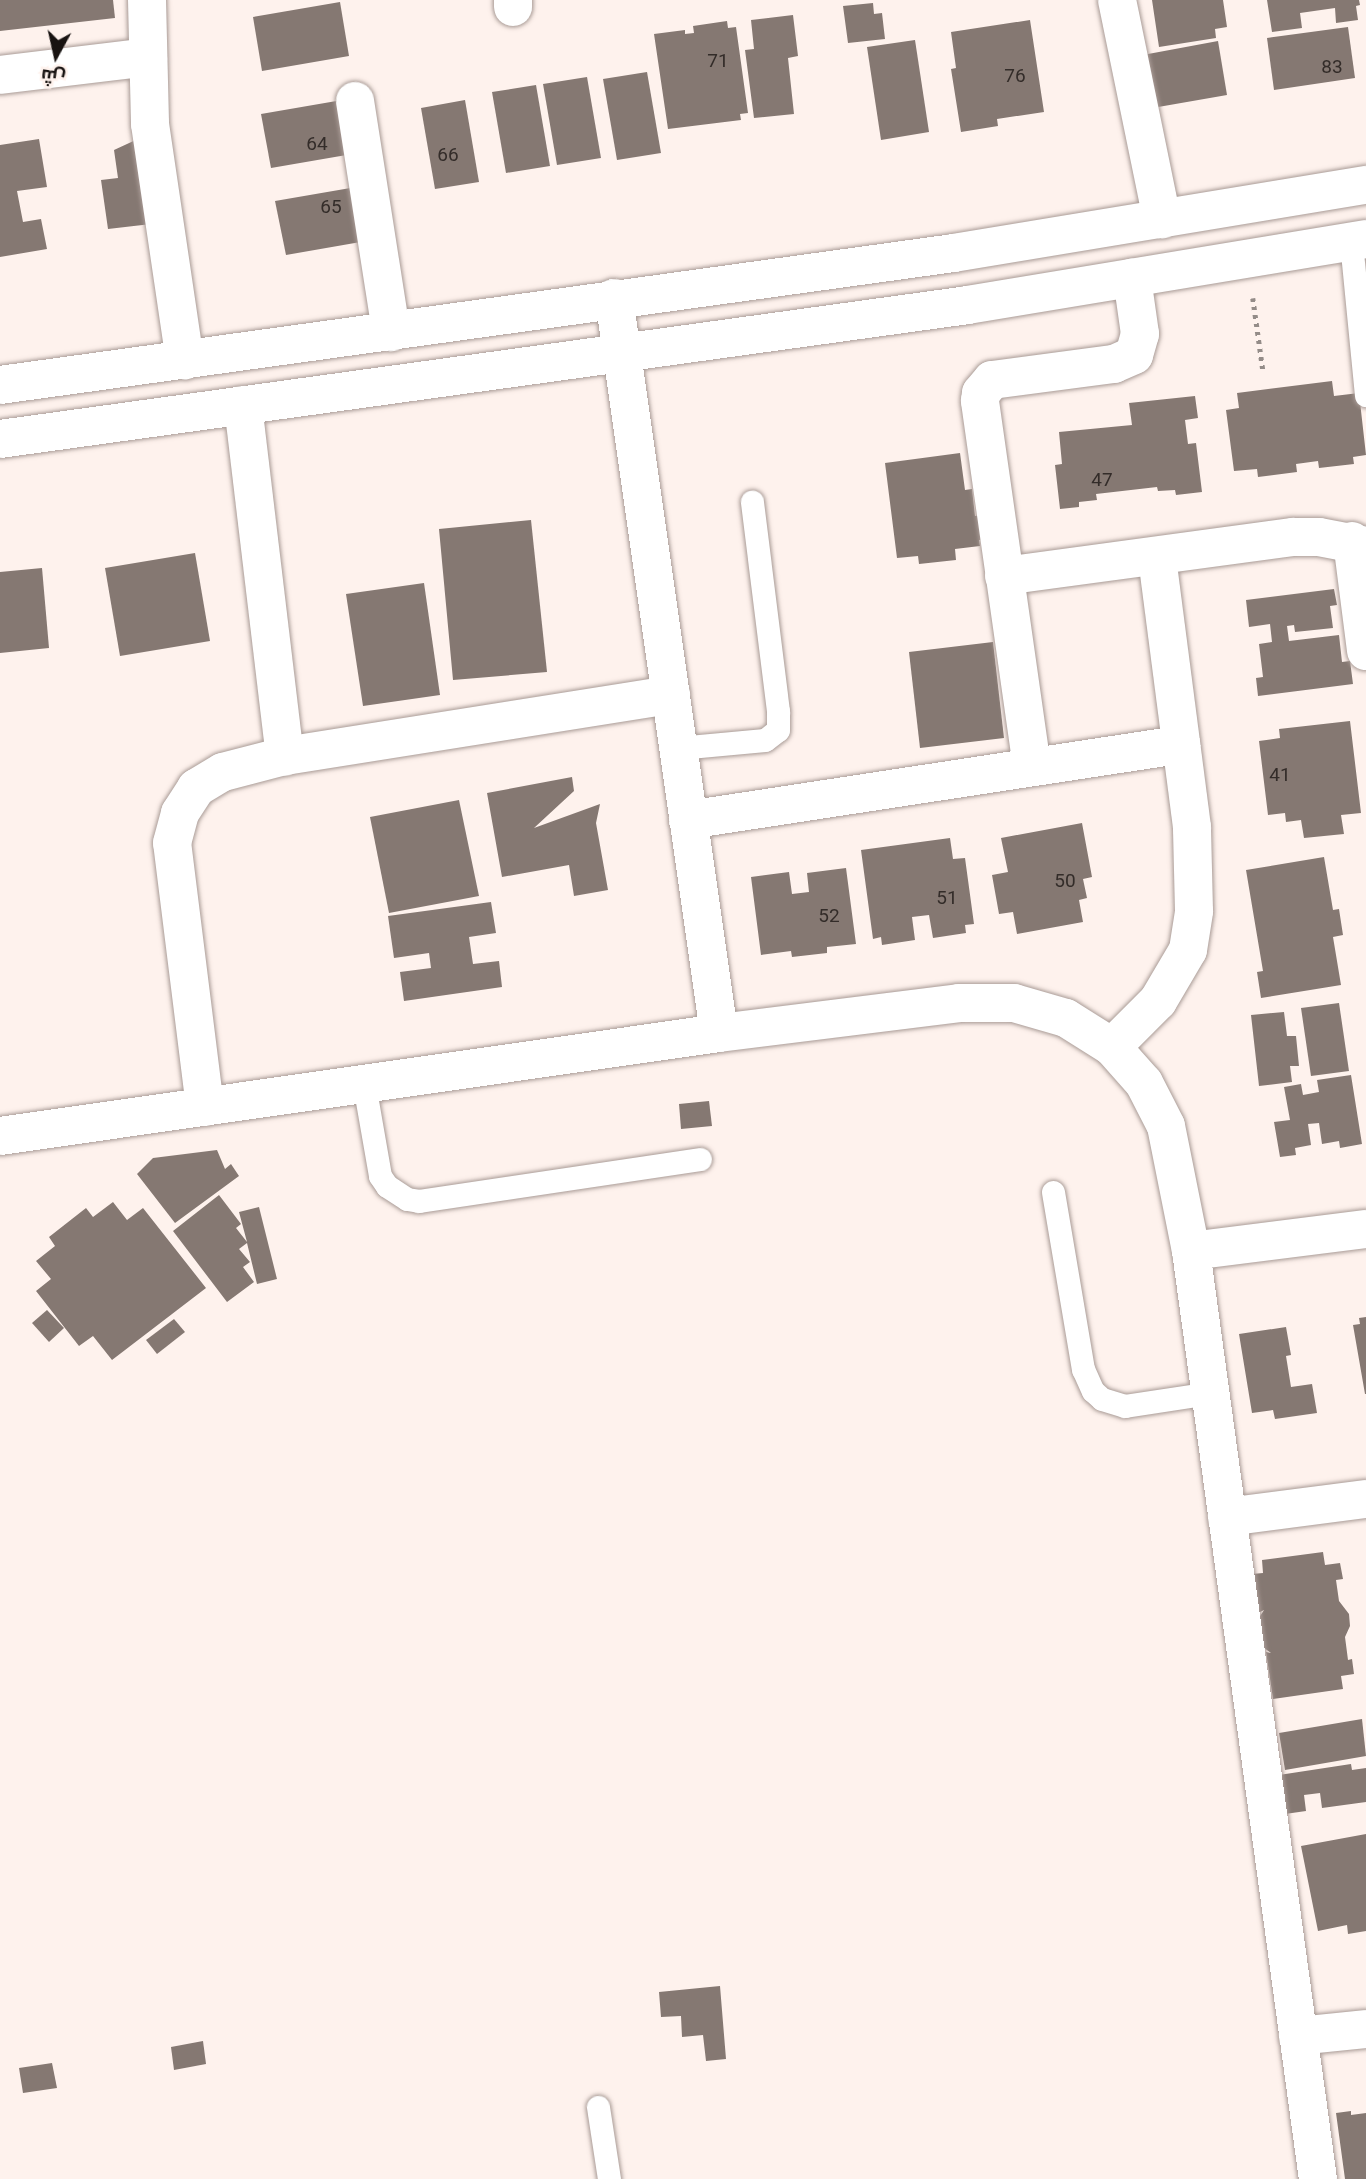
<!DOCTYPE html>
<html>
<head>
<meta charset="utf-8">
<style>
	body { margin:0 }
	#map { position:relative; width:1366px; height:2179px; overflow:hidden; background:#fef2ed; font-family:Roboto,Cairo,sans-serif }
	div>[style] { position:absolute }
	[style*='--x'] { left:calc(var(--x)*1px); top:calc(var(--y)*1px); width:calc(var(--w)*1px); rotate:calc(var(--a)*1deg) }
	.building>* { inset:0; background:#857872 }
	.path>* { height:4.5px; margin-top:-2.25px; transform-origin:0; background:repeating-linear-gradient(90deg,#948c88 0 3.5px,transparent 0 8.5px) }
	.roads { filter:drop-shadow(0 0 2px #a99b96) drop-shadow(0 0 2px #a99b96) }
	.service>* { height:23px; margin:-11.5px; padding:0 11.5px; transform-origin:11.5px; border-radius:11.5px; background:#fff }
	.minor>* { height:38px; margin:-19px; padding:0 19px; transform-origin:19px; border-radius:19px; background:#fff }
	span { translate:-50% -50%; white-space:nowrap; text-align:center; line-height:1.15; -webkit-text-stroke:5px #fef2ed; paint-order:stroke }
	.number-label { font-size:19px; color:#332c29 }
	.number-label span { -webkit-text-stroke-width:0 }
	.north { position:absolute; left:21px; top:21px; width:70px; height:70px; -webkit-text-stroke:5px #fef2ed; paint-order:stroke; rotate:188deg; font-size:19px; font-weight:700; line-height:28px; text-align:center; color:#181311 }
	.north::after { content:''; display:block; margin:auto; width:24px; height:32px; background:#181311; clip-path:polygon(50% 0,100% 100%,50% 72%,0 100%) }
</style>
</head>
<body>
<div id="map">
	<div class="building">
		<div style="clip-path:polygon(0 0,113px 0,115px 18px,0 31px)"></div>
		<div style="clip-path:polygon(1152px 0,1223px 0,1227px 27px,1215px 29px,1216px 38px,1159px 47px)"></div>
		<div style="clip-path:polygon(1267px 0,1359px 0,1360px 5px,1356px 6px,1358px 20px,1336px 23px,1335px 8px,1300px 13px,1302px 28px,1272px 32px)"></div>
		<div style="clip-path:polygon(340px 2px,349px 56px,262px 71px,253px 17px)"></div>
		<div style="clip-path:polygon(873px 3px,874px 14px,882px 13px,885px 39px,848px 43px,843px 6px)"></div>
		<div style="clip-path:polygon(793px 15px,798px 56px,788px 58px,794px 114px,754px 118px,745px 50px,754px 49px,751px 20px)"></div>
		<div style="clip-path:polygon(1030px 20px,1044px 112px,997px 119px,998px 126px,961px 132px,951px 69px,956px 68px,951px 32px)"></div>
		<div style="clip-path:polygon(727px 21px,728px 28px,736px 27px,748px 113px,740px 114px,741px 120px,668px 129px,654px 34px,685px 30px,685px 34px,694px 33px,693px 26px)"></div>
		<div style="clip-path:polygon(1348px 27px,1355px 78px,1274px 90px,1267px 38px)"></div>
		<div style="clip-path:polygon(915px 40px,929px 132px,881px 140px,867px 47px)"></div>
		<div style="clip-path:polygon(1218px 41px,1227px 95px,1141px 110px,1132px 57px)"></div>
		<div style="clip-path:polygon(647px 72px,661px 153px,617px 160px,603px 79px)"></div>
		<div style="clip-path:polygon(587px 77px,601px 158px,557px 165px,543px 84px)"></div>
		<div style="clip-path:polygon(536px 85px,550px 166px,506px 173px,492px 92px)"></div>
		<div style="clip-path:polygon(348px 99px,358px 153px,271px 168px,261px 114px)"></div>
		<div style="clip-path:polygon(465px 100px,479px 182px,435px 189px,421px 108px)"></div>
		<div style="clip-path:polygon(140px 138px,151px 224px,108px 229px,101px 180px,118px 178px,114px 150px)"></div>
		<div style="clip-path:polygon(39px 139px,47px 187px,17px 191px,23px 222px,41px 219px,47px 249px,0 257px,0 145px)"></div>
		<div style="clip-path:polygon(362px 186px,372px 240px,286px 255px,275px 201px)"></div>
		<div style="clip-path:polygon(1332px 381px,1334px 396px,1359px 393px,1366px 455px,1353px 457px,1354px 464px,1319px 468px,1318px 461px,1296px 464px,1297px 472px,1258px 477px,1257px 469px,1234px 471px,1226px 410px,1239px 408px,1237px 393px)"></div>
		<div style="clip-path:polygon(1195px 396px,1198px 418px,1185px 420px,1188px 444px,1196px 443px,1202px 492px,1176px 495px,1175px 490px,1158px 491px,1157px 487px,1096px 494px,1097px 500px,1079px 502px,1079px 507px,1060px 509px,1055px 465px,1062px 464px,1059px 432px,1132px 425px,1129px 403px)"></div>
		<div style="clip-path:polygon(960px 453px,965px 490px,972px 489px,975px 516px,982px 515px,985px 539px,979px 540px,980px 546px,955px 549px,956px 560px,919px 564px,918px 556px,897px 558px,885px 463px)"></div>
		<div style="clip-path:polygon(531px 520px,547px 672px,453px 680px,439px 529px)"></div>
		<div style="clip-path:polygon(195px 553px,210px 641px,120px 656px,105px 568px)"></div>
		<div style="clip-path:polygon(42px 568px,49px 648px,0 653px,0 572px)"></div>
		<div style="clip-path:polygon(424px 583px,440px 695px,363px 706px,346px 594px)"></div>
		<div style="clip-path:polygon(1334px 589px,1337px 605px,1330px 606px,1333px 628px,1295px 632px,1294px 625px,1287px 626px,1289px 641px,1339px 635px,1342px 662px,1350px 661px,1353px 684px,1258px 696px,1256px 678px,1263px 677px,1259px 644px,1272px 642px,1270px 624px,1249px 627px,1246px 600px)"></div>
		<div style="clip-path:polygon(993px 642px,1004px 738px,920px 748px,909px 652px)"></div>
		<div style="clip-path:polygon(1350px 721px,1361px 813px,1341px 815px,1344px 834px,1304px 838px,1301px 820px,1286px 822px,1285px 813px,1268px 815px,1259px 741px,1280px 738px,1279px 729px)"></div>
		<div style="clip-path:polygon(572px 777px,574px 791px,534px 828px,600px 804px,596px 823px,608px 890px,574px 896px,569px 865px,502px 877px,487px 793px)"></div>
		<div style="clip-path:polygon(459px 800px,479px 896px,389px 913px,370px 817px)"></div>
		<div style="clip-path:polygon(1082px 823px,1092px 877px,1083px 879px,1087px 898px,1079px 900px,1083px 922px,1017px 934px,1013px 912px,999px 914px,992px 875px,1008px 872px,1001px 838px)"></div>
		<div style="clip-path:polygon(950px 838px,953px 859px,965px 858px,974px 924px,965px 925px,966px 933px,933px 938px,929px 915px,912px 917px,915px 940px,882px 945px,881px 937px,873px 939px,861px 850px)"></div>
		<div style="clip-path:polygon(1324px 857px,1333px 910px,1339px 909px,1343px 935px,1333px 937px,1341px 985px,1261px 998px,1257px 972px,1263px 971px,1246px 870px)"></div>
		<div style="clip-path:polygon(846px 868px,856px 944px,827px 947px,827px 953px,792px 957px,791px 951px,761px 955px,751px 877px,789px 872px,792px 894px,809px 892px,807px 873px)"></div>
		<div style="clip-path:polygon(491px 902px,496px 933px,469px 937px,473px 964px,499px 961px,502px 987px,404px 1001px,400px 972px,431px 968px,429px 953px,394px 958px,388px 916px)"></div>
		<div style="clip-path:polygon(1339px 1003px,1349px 1071px,1311px 1076px,1301px 1008px)"></div>
		<div style="clip-path:polygon(1284px 1012px,1287px 1036px,1296px 1036px,1299px 1066px,1290px 1066px,1292px 1082px,1259px 1086px,1251px 1015px)"></div>
		<div style="clip-path:polygon(1351px 1075px,1362px 1144px,1340px 1148px,1339px 1141px,1322px 1144px,1319px 1123px,1308px 1124px,1311px 1145px,1295px 1148px,1296px 1155px,1280px 1157px,1274px 1122px,1290px 1120px,1284px 1087px,1301px 1084px,1303px 1095px,1319px 1092px,1317px 1080px)"></div>
		<div style="clip-path:polygon(709px 1101px,712px 1126px,681px 1129px,679px 1104px)"></div>
		<div style="clip-path:polygon(217px 1150px,225px 1169px,231px 1164px,239px 1176px,175px 1223px,137px 1174px,153px 1158px)"></div>
		<div style="clip-path:polygon(219px 1195px,241px 1224px,236px 1228px,247px 1242px,239px 1212px,259px 1207px,277px 1279px,257px 1284px,247px 1243px,239px 1249px,250px 1262px,243px 1267px,254px 1282px,227px 1302px,173px 1231px)"></div>
		<div style="clip-path:polygon(113px 1202px,127px 1220px,143px 1208px,206px 1288px,112px 1360px,93px 1336px,79px 1346px,36px 1291px,51px 1279px,36px 1261px,55px 1246px,49px 1237px,86px 1208px,93px 1217px)"></div>
		<div style="clip-path:polygon(47px 1310px,64px 1328px,49px 1342px,32px 1323px)"></div>
		<div style="clip-path:polygon(1366px 1317px,1366px 1394px,1365px 1394px,1353px 1325px,1360px 1324px,1359px 1318px)"></div>
		<div style="clip-path:polygon(174px 1319px,185px 1332px,157px 1354px,146px 1340px)"></div>
		<div style="clip-path:polygon(1286px 1327px,1291px 1355px,1286px 1356px,1291px 1387px,1312px 1384px,1317px 1413px,1275px 1419px,1273px 1410px,1252px 1413px,1239px 1334px)"></div>
		<div style="clip-path:polygon(1323px 1552px,1325px 1565px,1340px 1563px,1343px 1579px,1336px 1580px,1339px 1601px,1349px 1614px,1350px 1626px,1345px 1637px,1348px 1660px,1352px 1659px,1354px 1674px,1341px 1676px,1343px 1689px,1273px 1699px,1266px 1652px,1271px 1653px,1260px 1645px,1257px 1621px,1264px 1610px,1258px 1613px,1252px 1574px,1263px 1573px,1262px 1560px)"></div>
		<div style="clip-path:polygon(1362px 1719px,1366px 1756px,1285px 1770px,1279px 1733px)"></div>
		<div style="clip-path:polygon(1351px 1764px,1352px 1770px,1366px 1768px,1366px 1802px,1322px 1808px,1320px 1793px,1304px 1795px,1306px 1811px,1285px 1814px,1279px 1775px)"></div>
		<div style="clip-path:polygon(1366px 1834px,1366px 1931px,1348px 1934px,1347px 1925px,1318px 1931px,1301px 1846px)"></div>
		<div style="clip-path:polygon(720px 1986px,726px 2059px,706px 2061px,703px 2035px,682px 2037px,681px 2016px,661px 2017px,659px 1992px)"></div>
		<div style="clip-path:polygon(203px 2041px,206px 2064px,174px 2070px,171px 2047px)"></div>
		<div style="clip-path:polygon(52px 2063px,57px 2088px,23px 2093px,19px 2068px)"></div>
		<div style="clip-path:polygon(1351px 2111px,1351px 2115px,1366px 2113px,1366px 2179px,1345px 2179px,1336px 2113px)"></div>
	</div>
	<div class="path">
		<div style="--x:1253;--y:298;--w:73;--a:82.1"></div>
	</div>
	<div class="roads">
		<div class="service">
			<div style="--x:1351;--y:242;--w:154;--a:84.4"></div>
			<div style="--x:678;--y:748;--w:87;--a:-5.3"></div>
			<div style="--x:765;--y:740;--w:16;--a:-38"></div>
			<div style="--x:778;--y:730;--w:19;--a:-90"></div>
			<div style="--x:778;--y:711;--w:211;--a:-97.1"></div>
			<div style="--x:364;--y:1084;--w:93;--a:80.1"></div>
			<div style="--x:380;--y:1176;--w:12;--a:55"></div>
			<div style="--x:387;--y:1186;--w:24;--a:33"></div>
			<div style="--x:407;--y:1199;--w:12;--a:9"></div>
			<div style="--x:419;--y:1201;--w:284;--a:-8.5"></div>
			<div style="--x:1053;--y:1192;--w:180;--a:80.4"></div>
			<div style="--x:1083;--y:1369;--w:24;--a:66"></div>
			<div style="--x:1093;--y:1391;--w:12;--a:42"></div>
			<div style="--x:1102;--y:1399;--w:24;--a:17"></div>
			<div style="--x:1125;--y:1406;--w:86;--a:-8.7"></div>
			<div style="--x:598;--y:2107;--w:73;--a:81.3"></div>
		</div>
		<div class="minor">
			<div style="--x:147;--y:0;--w:124;--a:88.6"></div>
			<div style="--x:150;--y:124;--w:239;--a:81.6"></div>
			<div style="--x:513;--y:0;--w:7;--a:90"></div>
			<div style="--x:1117;--y:0;--w:224;--a:78.4"></div>
			<div style="--x:0;--y:75;--w:149;--a:-6.9"></div>
			<div style="--x:355;--y:101;--w:234;--a:81.1"></div>
			<div style="--x:614;--y:298;--w:742;--a:81.87"></div>
			<div style="--x:0;--y:385;--w:963;--a:-7.88"></div>
			<div style="--x:954;--y:253;--w:418;--a:-9.4"></div>
			<div style="--x:243;--y:405;--w:354;--a:83.2"></div>
			<div style="--x:0;--y:439;--w:977;--a:-7.88"></div>
			<div style="--x:968;--y:305;--w:403;--a:-9.4"></div>
			<div style="--x:1352;--y:541;--w:111;--a:82.7"></div>
			<div style="--x:1004;--y:576;--w:292;--a:-7.7"></div>
			<div style="--x:1293;--y:537;--w:26;--a:0"></div>
			<div style="--x:1319;--y:537;--w:48;--a:10.8"></div>
			<div style="--x:1032;--y:767;--w:370;--a:-98.1"></div>
			<div style="--x:980;--y:401;--w:8;--a:-83"></div>
			<div style="--x:981;--y:393;--w:17;--a:-50"></div>
			<div style="--x:992;--y:380;--w:123;--a:-7.5"></div>
			<div style="--x:1114;--y:364;--w:22;--a:-24"></div>
			<div style="--x:1134;--y:355;--w:22;--a:-74"></div>
			<div style="--x:1140;--y:334;--w:57;--a:-98.1"></div>
			<div style="--x:688;--y:820;--w:499;--a:-8.7"></div>
			<div style="--x:1112;--y:1047;--w:65;--a:-45"></div>
			<div style="--x:1158;--y:1001;--w:59;--a:-59.5"></div>
			<div style="--x:1188;--y:950;--w:39;--a:-81"></div>
			<div style="--x:1194;--y:911;--w:84;--a:-91.4"></div>
			<div style="--x:1192;--y:827;--w:273;--a:-97.4"></div>
			<div style="--x:205;--y:1107;--w:266;--a:-97.1"></div>
			<div style="--x:172;--y:843;--w:31;--a:-75"></div>
			<div style="--x:180;--y:813;--w:30;--a:-57"></div>
			<div style="--x:196;--y:788;--w:31;--a:-31"></div>
			<div style="--x:223;--y:772;--w:64;--a:-14.5"></div>
			<div style="--x:285;--y:756;--w:391;--a:-9"></div>
			<div style="--x:0;--y:1136;--w:726;--a:-8.15"></div>
			<div style="--x:719;--y:1033;--w:242;--a:-7.1"></div>
			<div style="--x:959;--y:1003;--w:55;--a:0"></div>
			<div style="--x:1014;--y:1003;--w:54;--a:16.1"></div>
			<div style="--x:1066;--y:1018;--w:54;--a:32.2"></div>
			<div style="--x:1112;--y:1047;--w:48;--a:48.4"></div>
			<div style="--x:1144;--y:1083;--w:48;--a:62.9"></div>
			<div style="--x:1166;--y:1126;--w:127;--a:78.7"></div>
			<div style="--x:1191;--y:1251;--w:937;--a:82.21"></div>
			<div style="--x:1191;--y:1251;--w:176;--a:-7.2"></div>
			<div style="--x:1227;--y:1517;--w:140;--a:-7.4"></div>
			<div style="--x:1298;--y:2036;--w:68;--a:-5.9"></div>
		</div>
	</div>
	<div class="number-label">
		<span style="left:718px;top:61px">71</span>
		<span style="left:1332px;top:67px">83</span>
		<span style="left:1015px;top:76px">76</span>
		<span style="left:317px;top:144px">64</span>
		<span style="left:448px;top:155px">66</span>
		<span style="left:331px;top:207px">65</span>
		<span style="left:1102px;top:480px">47</span>
		<span style="left:1280px;top:775px">41</span>
		<span style="left:1065px;top:881px">50</span>
		<span style="left:947px;top:898px">51</span>
		<span style="left:829px;top:916px">52</span>
	</div>
	<div class="north">ش</div>
</div>
</body>
</html>
